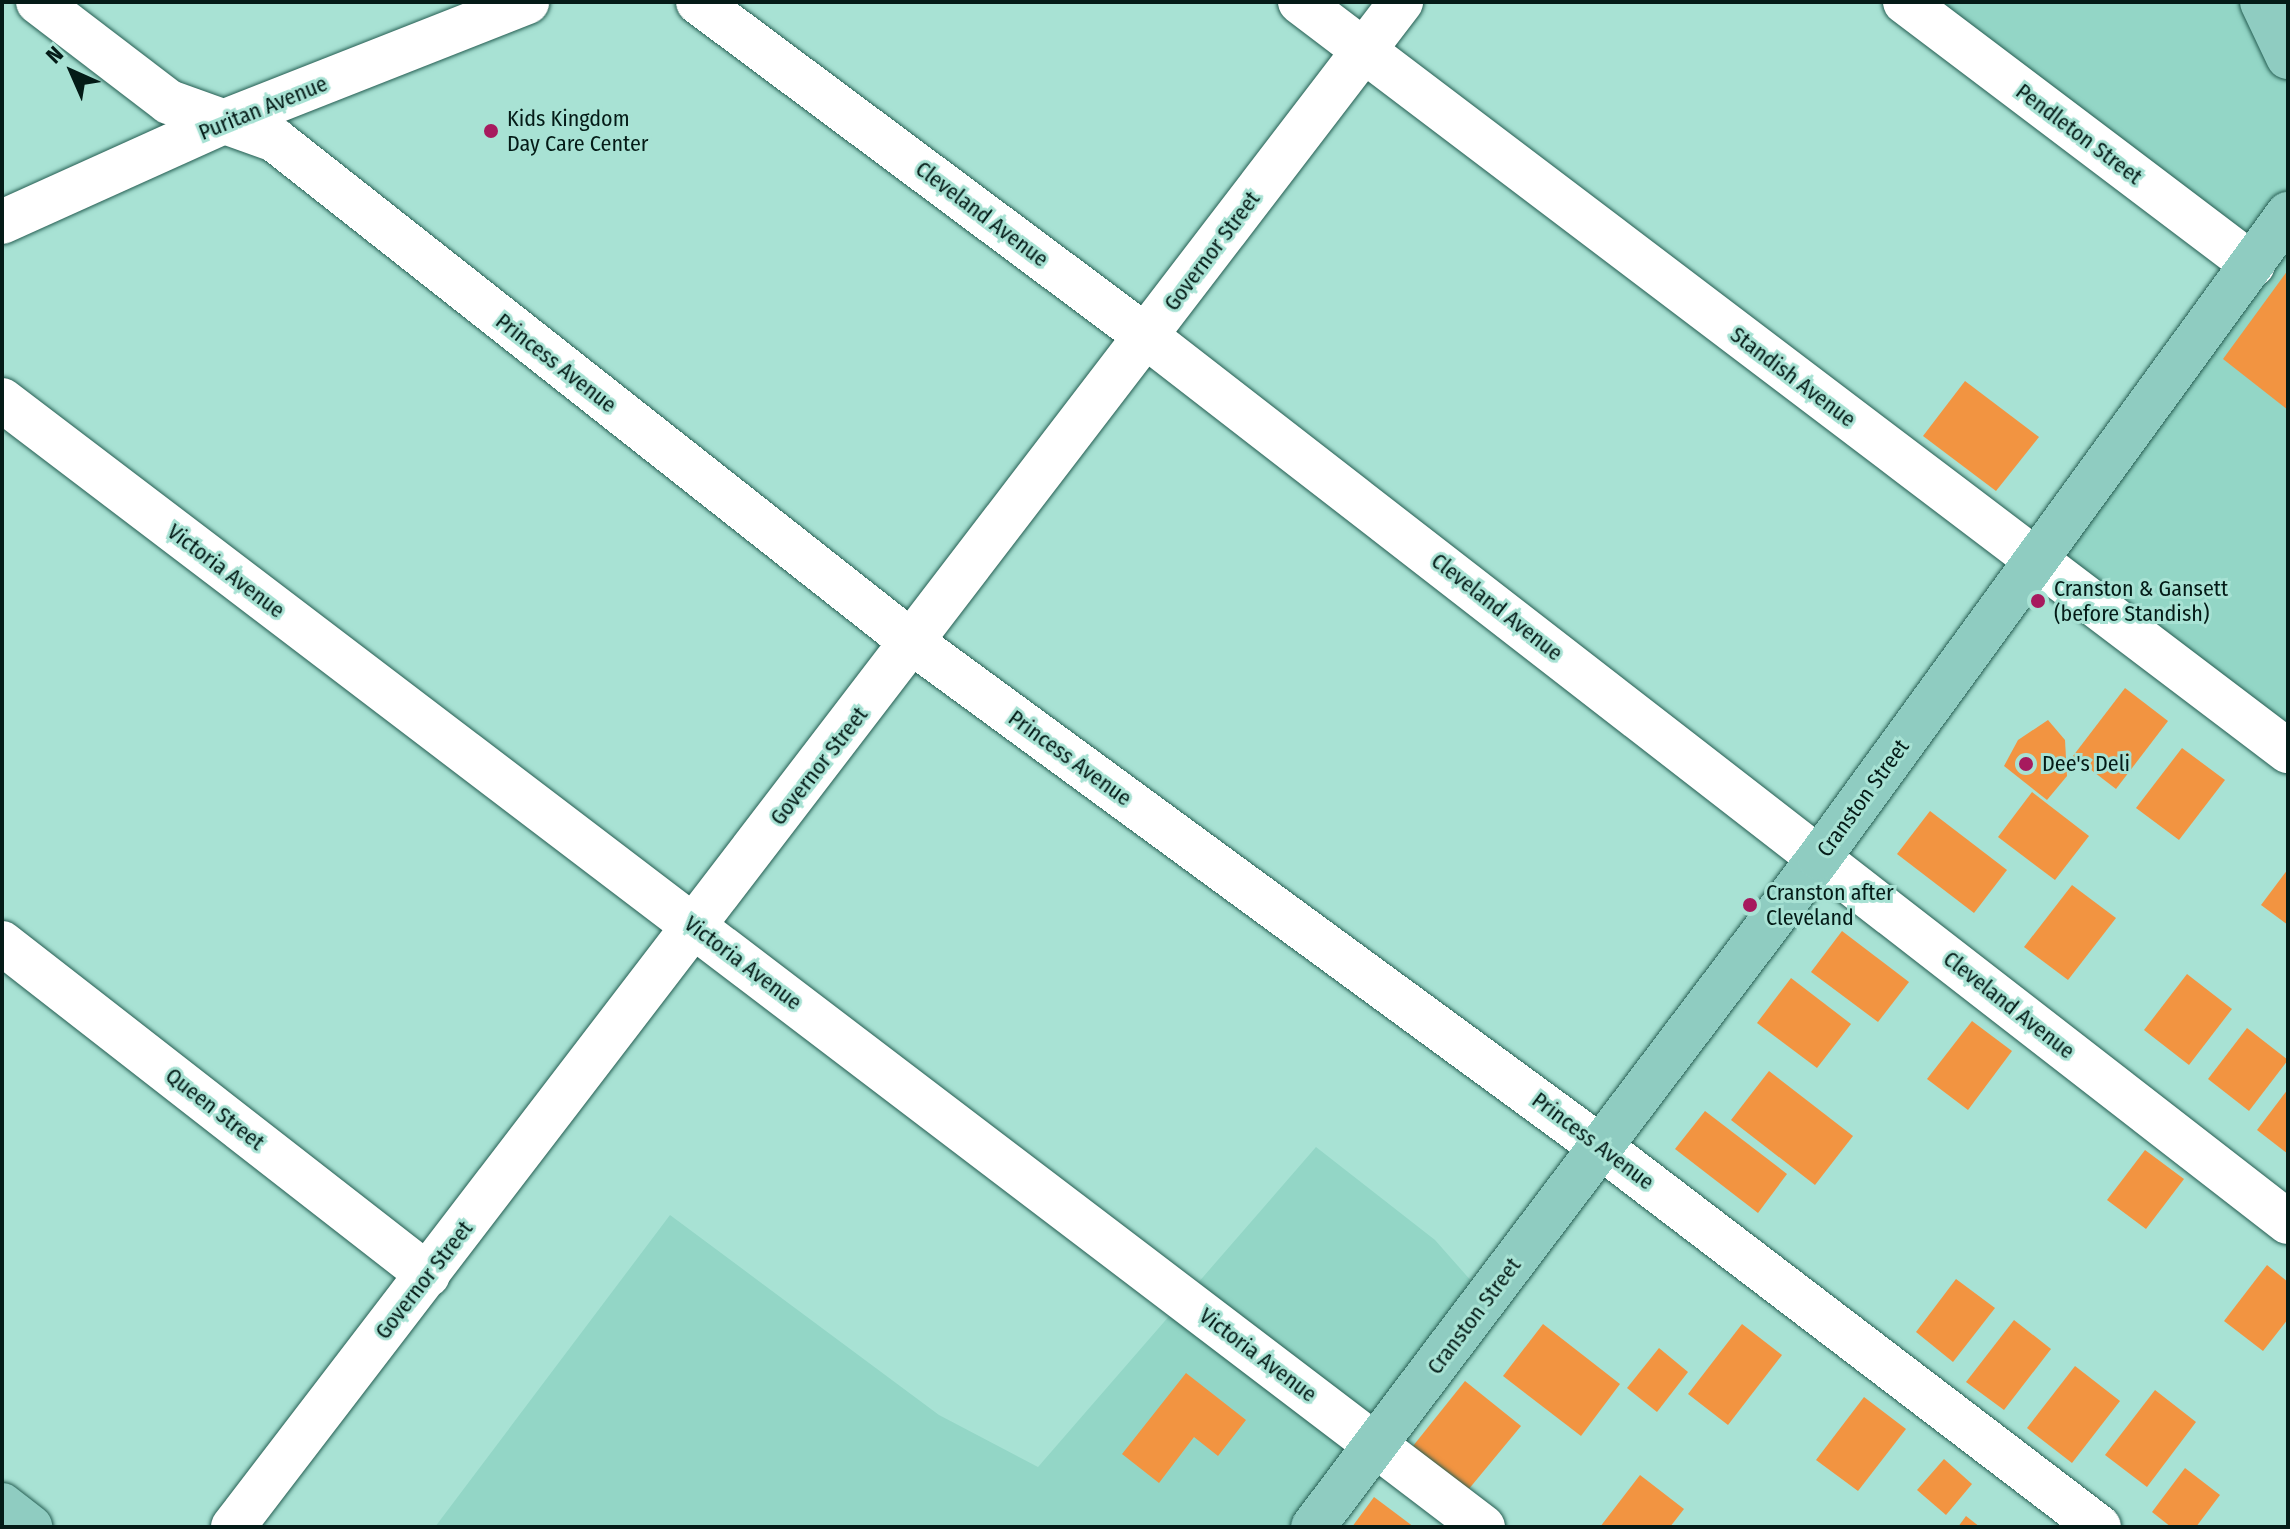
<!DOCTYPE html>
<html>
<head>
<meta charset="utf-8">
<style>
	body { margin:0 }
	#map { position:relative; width:2290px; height:1529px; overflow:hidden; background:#a8e2d4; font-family:"Fira Sans Condensed",sans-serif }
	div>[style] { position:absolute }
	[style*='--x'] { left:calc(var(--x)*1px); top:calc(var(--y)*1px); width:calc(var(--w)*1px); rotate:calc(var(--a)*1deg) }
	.built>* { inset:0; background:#93d6c6 }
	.building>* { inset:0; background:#f29441 }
	.roads { filter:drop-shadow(0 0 2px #255d52) drop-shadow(0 0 2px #255d52) }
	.minor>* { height:44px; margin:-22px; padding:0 22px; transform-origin:22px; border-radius:22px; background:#fff }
	.major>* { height:44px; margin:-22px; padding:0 22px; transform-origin:22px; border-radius:22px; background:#8fccc1 }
	.dots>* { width:22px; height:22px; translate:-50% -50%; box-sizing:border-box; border:4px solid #a8e2d4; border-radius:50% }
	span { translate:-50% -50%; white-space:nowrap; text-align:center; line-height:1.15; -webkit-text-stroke:6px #a8e2d4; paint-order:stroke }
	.street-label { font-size:22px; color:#041b17 }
	.poi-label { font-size:22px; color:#041b17 }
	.left { translate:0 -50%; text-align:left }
	.frame { position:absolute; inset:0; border:4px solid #041b17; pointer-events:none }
	.north { position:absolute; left:32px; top:32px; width:80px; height:80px; -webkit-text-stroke:6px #a8e2d4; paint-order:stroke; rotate:315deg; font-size:22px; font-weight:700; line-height:32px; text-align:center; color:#041b17 }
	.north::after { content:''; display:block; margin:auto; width:28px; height:36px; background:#041b17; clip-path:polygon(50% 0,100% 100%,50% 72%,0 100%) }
</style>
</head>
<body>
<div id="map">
	<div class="built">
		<div style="clip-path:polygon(1914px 2px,2260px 2px,2288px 62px,2288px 746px,2039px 553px,2246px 259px)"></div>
		<div style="clip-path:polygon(1316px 1147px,1435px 1240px,1481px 1292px,1308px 1527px,435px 1527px,670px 1215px,939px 1415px,1038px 1467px)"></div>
	</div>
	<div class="building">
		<div style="clip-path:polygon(2288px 270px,2288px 410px,2223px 359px)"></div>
		<div style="clip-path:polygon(1965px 381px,2039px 437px,1996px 491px,1923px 436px)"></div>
		<div style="clip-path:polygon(2125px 688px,2168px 721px,2116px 789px,2073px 756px)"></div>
		<div style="clip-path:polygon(2048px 720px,2065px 740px,2067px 776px,2047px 800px,2004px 766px,2018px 740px)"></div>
		<div style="clip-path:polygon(2182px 748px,2225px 780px,2179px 840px,2136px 808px)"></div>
		<div style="clip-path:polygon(2032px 792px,2089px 836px,2055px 880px,1998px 837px)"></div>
		<div style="clip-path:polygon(1930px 811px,2007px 870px,1974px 913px,1897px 854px)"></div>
		<div style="clip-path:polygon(2288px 869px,2288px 925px,2261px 905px)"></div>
		<div style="clip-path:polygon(2072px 885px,2116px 918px,2068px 980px,2024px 947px)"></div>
		<div style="clip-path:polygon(1842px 931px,1909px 982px,1878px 1022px,1811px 972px)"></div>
		<div style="clip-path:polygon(2187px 974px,2232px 1009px,2189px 1065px,2144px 1030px)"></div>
		<div style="clip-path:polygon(1791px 978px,1851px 1024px,1817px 1068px,1757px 1023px)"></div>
		<div style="clip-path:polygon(1972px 1021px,2012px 1051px,1968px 1110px,1927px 1079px)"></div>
		<div style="clip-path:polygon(2247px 1028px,2288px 1060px,2249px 1111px,2208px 1079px)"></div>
		<div style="clip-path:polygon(1769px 1071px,1853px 1136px,1815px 1185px,1731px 1120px)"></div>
		<div style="clip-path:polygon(2288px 1089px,2288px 1154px,2257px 1130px)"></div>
		<div style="clip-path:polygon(1705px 1111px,1787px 1174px,1758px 1213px,1675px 1149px)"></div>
		<div style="clip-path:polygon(2145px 1150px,2184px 1179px,2146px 1229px,2107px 1200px)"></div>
		<div style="clip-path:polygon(2267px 1265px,2288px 1282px,2288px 1319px,2263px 1351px,2224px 1321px)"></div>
		<div style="clip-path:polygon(1956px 1279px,1995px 1308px,1953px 1362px,1916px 1332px)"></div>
		<div style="clip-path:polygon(2014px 1320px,2051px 1349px,2004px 1410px,1966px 1382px)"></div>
		<div style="clip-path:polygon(1543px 1324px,1620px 1384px,1581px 1436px,1503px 1376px)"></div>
		<div style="clip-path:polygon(1742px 1324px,1782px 1355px,1728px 1425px,1688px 1394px)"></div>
		<div style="clip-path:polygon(1659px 1348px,1688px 1372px,1657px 1412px,1627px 1388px)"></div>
		<div style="clip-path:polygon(2075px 1366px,2120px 1401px,2072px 1463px,2027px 1428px)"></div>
		<div style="clip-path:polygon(1186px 1373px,1246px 1420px,1218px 1456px,1194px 1437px,1159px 1483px,1122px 1454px)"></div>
		<div style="clip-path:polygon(1465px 1381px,1521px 1426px,1468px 1490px,1413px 1446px)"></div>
		<div style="clip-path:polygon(2155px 1390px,2196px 1422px,2147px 1487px,2105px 1455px)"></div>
		<div style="clip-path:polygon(1864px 1397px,1906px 1429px,1858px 1491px,1816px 1460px)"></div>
		<div style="clip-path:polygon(1944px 1459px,1972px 1484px,1946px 1515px,1917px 1490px)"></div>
		<div style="clip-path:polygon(2185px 1468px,2220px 1495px,2196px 1527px,2171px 1527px,2152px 1512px)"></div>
		<div style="clip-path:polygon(1640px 1475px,1684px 1509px,1670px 1527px,1600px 1527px)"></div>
		<div style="clip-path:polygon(1374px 1497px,1414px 1527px,1352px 1527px)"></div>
		<div style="clip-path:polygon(1966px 1516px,1980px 1527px,1958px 1527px)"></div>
	</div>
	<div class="roads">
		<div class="minor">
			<div style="--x:38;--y:2;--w:165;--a:37.4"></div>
			<div style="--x:169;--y:102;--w:113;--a:19.7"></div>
			<div style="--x:275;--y:140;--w:812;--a:38.25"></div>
			<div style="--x:913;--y:643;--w:854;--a:36.24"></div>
			<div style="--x:1602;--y:1148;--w:625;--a:37.33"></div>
			<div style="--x:698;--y:2;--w:560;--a:36.73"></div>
			<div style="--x:1147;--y:337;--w:1444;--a:37.8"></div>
			<div style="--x:1300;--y:2;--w:1240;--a:37.17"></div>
			<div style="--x:1905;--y:2;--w:436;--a:37.1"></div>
			<div style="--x:2;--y:222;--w:243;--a:-24.3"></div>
			<div style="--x:223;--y:122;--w:327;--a:-21.5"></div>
			<div style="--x:2;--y:400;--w:1861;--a:37.27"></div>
			<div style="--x:2;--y:943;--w:540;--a:37.93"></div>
			<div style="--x:233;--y:1527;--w:1921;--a:-52.55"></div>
		</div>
		<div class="major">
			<div style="--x:2262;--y:2;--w:61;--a:64.7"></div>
			<div style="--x:2;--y:1505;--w:36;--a:38"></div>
			<div style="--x:1313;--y:1527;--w:839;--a:-52.9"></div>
			<div style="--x:1819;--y:858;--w:797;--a:-53.94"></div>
		</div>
	</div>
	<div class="dots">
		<div style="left:491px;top:131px;background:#a71a5e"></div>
		<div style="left:2038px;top:601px;background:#a71a5e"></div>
		<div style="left:2026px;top:764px;background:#a71a5e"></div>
		<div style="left:1750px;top:905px;background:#a71a5e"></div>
	</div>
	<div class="street-label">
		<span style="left:263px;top:108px;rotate:-22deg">Puritan Avenue</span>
		<span style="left:2079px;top:134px;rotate:37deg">Pendleton Street</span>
		<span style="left:982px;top:214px;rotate:37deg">Cleveland Avenue</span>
		<span style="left:1212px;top:251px;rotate:-53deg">Governor Street</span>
		<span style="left:556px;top:363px;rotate:38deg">Princess Avenue</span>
		<span style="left:1793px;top:377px;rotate:37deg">Standish Avenue</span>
		<span style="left:226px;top:571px;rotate:37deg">Victoria Avenue</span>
		<span style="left:1497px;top:607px;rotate:38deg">Cleveland Avenue</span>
		<span style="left:1070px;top:758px;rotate:36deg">Princess Avenue</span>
		<span style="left:819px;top:766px;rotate:-52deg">Governor Street</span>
		<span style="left:1863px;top:798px;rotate:-54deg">Cranston Street</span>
		<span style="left:743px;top:963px;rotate:37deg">Victoria Avenue</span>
		<span style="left:2009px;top:1005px;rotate:38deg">Cleveland Avenue</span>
		<span style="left:215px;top:1109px;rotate:38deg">Queen Street</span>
		<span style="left:1593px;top:1141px;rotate:37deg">Princess Avenue</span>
		<span style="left:424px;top:1280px;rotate:-52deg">Governor Street</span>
		<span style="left:1474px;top:1316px;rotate:-53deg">Cranston Street</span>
		<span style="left:1258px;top:1355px;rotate:37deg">Victoria Avenue</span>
	</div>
	<div class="poi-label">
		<span class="left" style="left:507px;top:131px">Kids Kingdom<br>Day Care Center</span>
		<span class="left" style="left:2054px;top:601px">Cranston &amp; Gansett<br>(before Standish)</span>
		<span class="left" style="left:2042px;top:764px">Dee's Deli</span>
		<span class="left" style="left:1766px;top:905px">Cranston after<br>Cleveland</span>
	</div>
	<div class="frame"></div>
	<div class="north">N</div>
</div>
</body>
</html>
